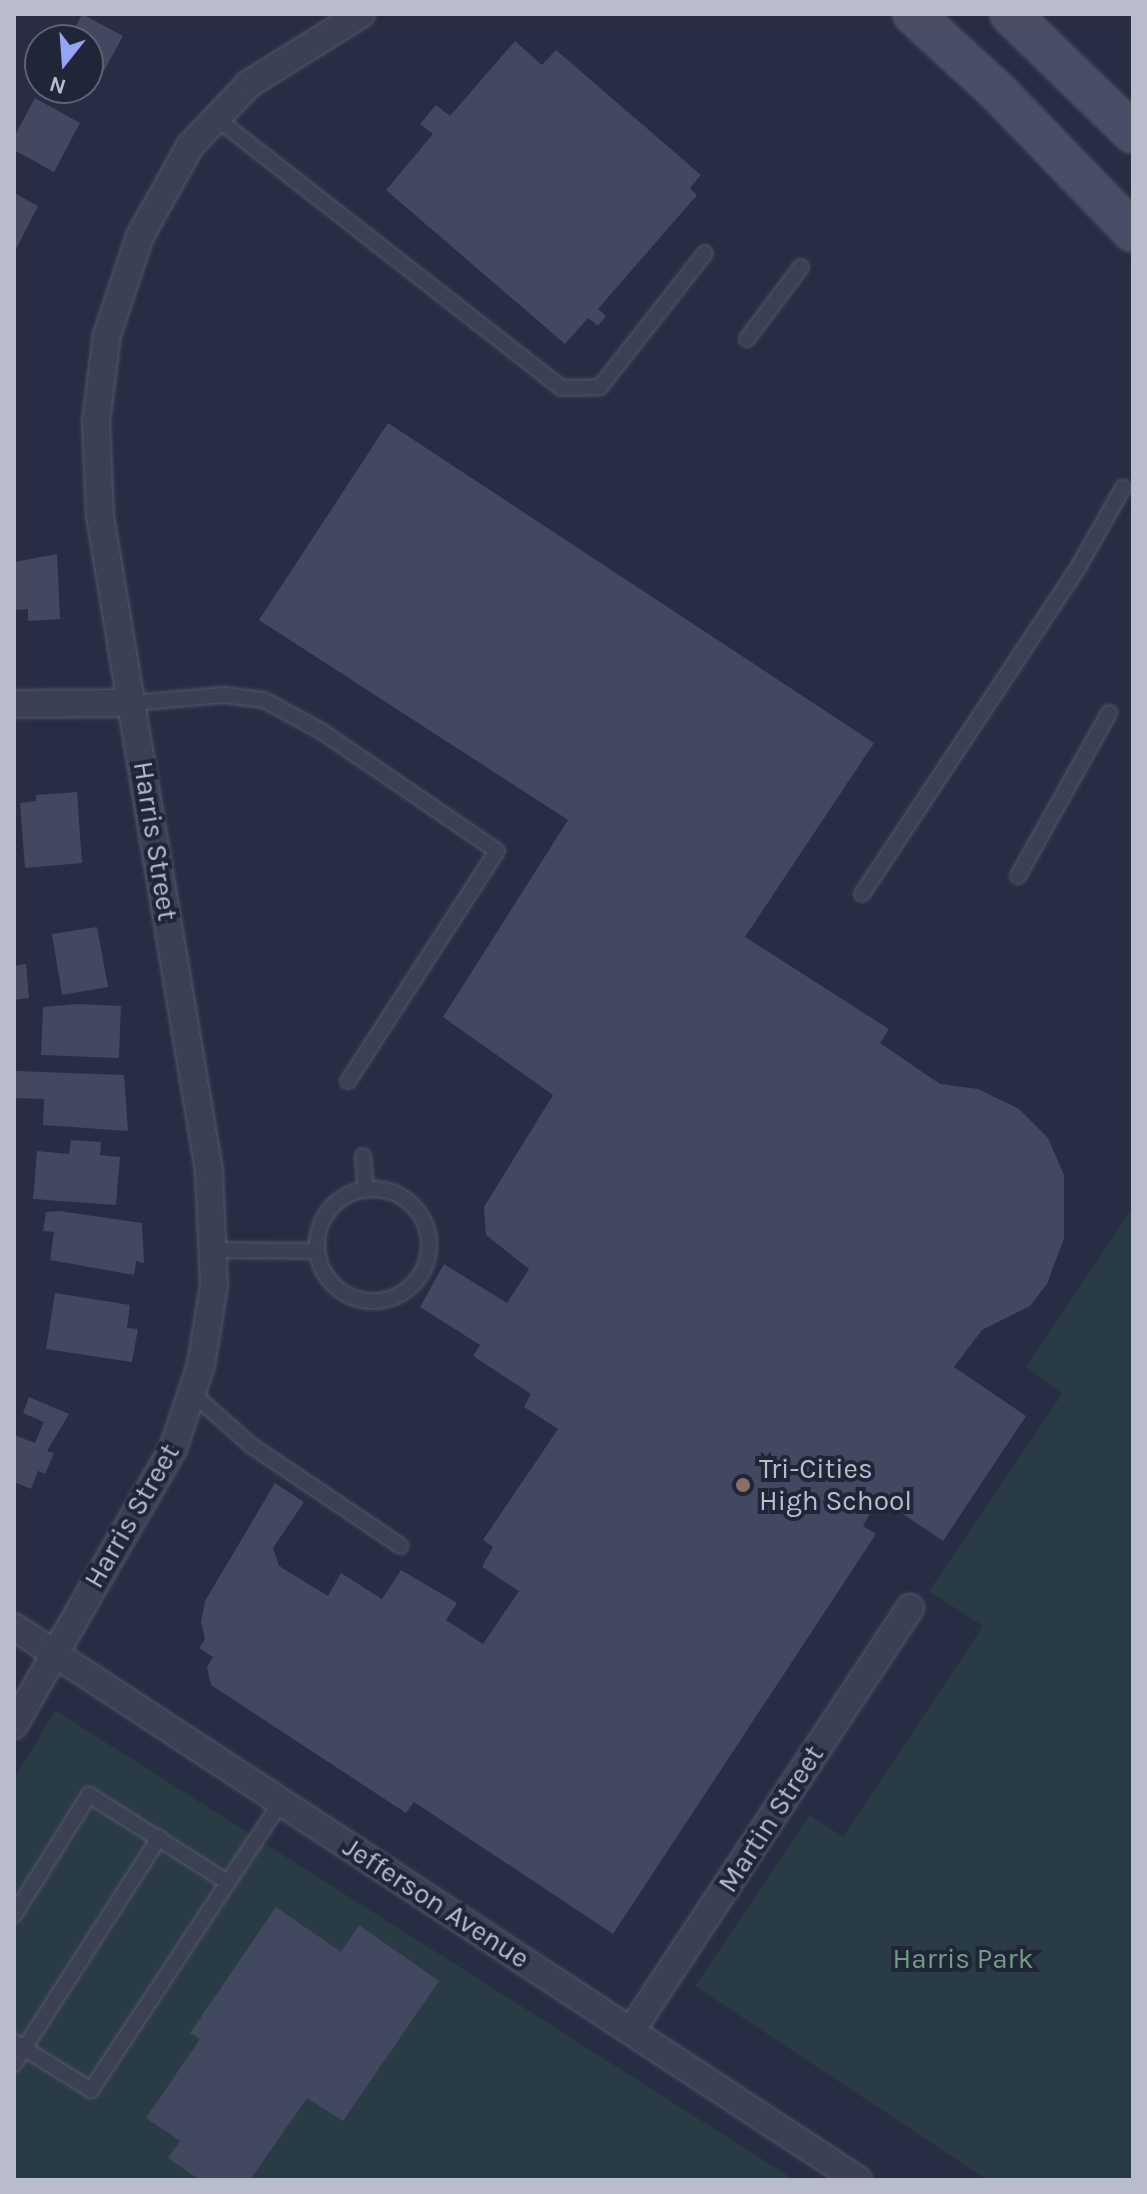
<!DOCTYPE html>
<html>
<head>
<meta charset="utf-8">
<style>
	body { margin:0 }
	#map { position:relative; width:1147px; height:2194px; overflow:hidden; background:#272d43; font-family:Karla,sans-serif }
	div>[style] { position:absolute }
	[style*='--x'] { left:calc(var(--x)*1px); top:calc(var(--y)*1px); width:calc(var(--w)*1px); rotate:calc(var(--a)*1deg) }
	.green>* { inset:0; background:#293b44 }
	.building>* { inset:0; background:#414860 }
	.roads { filter:drop-shadow(0 0 2px #54586a) drop-shadow(0 0 2px #54586a) }
	.lane>* { height:14px; margin:-7px; padding:0 7px; transform-origin:7px; border-radius:7px; background:#3b4053 }
	.lane>.ring { margin:-7px; padding:0; box-sizing:content-box; background:none; border:14px solid #3b4053; border-radius:50% }
	.street>* { height:26px; margin:-13px; padding:0 13px; transform-origin:13px; border-radius:13px; background:#3b4053 }
	.secondary>* { height:38px; margin:-19px; padding:0 19px; transform-origin:19px; border-radius:19px; background:#494e66 }
	.dots>* { width:22px; height:22px; translate:-50% -50%; box-sizing:border-box; border:4px solid #202538; border-radius:50% }
	span { translate:-50% -50%; white-space:nowrap; text-align:center; line-height:1.15; -webkit-text-stroke:8px #202538; paint-order:stroke }
	.street-label { font-size:28px; color:#b9bccc }
	.poi-label { font-size:28px; color:#b9bccc }
	.left { translate:0 -50%; text-align:left }
	.park-label { font-size:28px; color:#709d83 }
	.frame { position:absolute; inset:0; border:16px solid #b9bccc; pointer-events:none }
	.north { position:absolute; left:24px; top:24px; width:80px; height:80px; box-sizing:border-box; background:#202538; border:2px solid #5d6173; border-radius:50%; rotate:197deg; font-size:22px; font-weight:700; line-height:32px; text-align:center; color:#b9bccc }
	.north::after { content:''; display:block; margin:auto; width:28px; height:36px; background:#92a5f8; clip-path:polygon(50% 0,100% 100%,50% 72%,0 100%) }
</style>
</head>
<body>
<div id="map">
	<div class="green">
		<div style="clip-path:polygon(1133px 1207px,1133px 2180px,987px 2180px,695px 1986px,810px 1815px,843px 1837px,983px 1626px,929px 1591px,1062px 1394px,1026px 1367px)"></div>
		<div style="clip-path:polygon(55px 1710px,795px 2180px,14px 2180px,14px 1779px)"></div>
	</div>
	<div class="building">
		<div style="clip-path:polygon(82px 14px,123px 36px,92px 93px,83px 88px,88px 88px,88px 40px,69px 40px)"></div>
		<div style="clip-path:polygon(515px 41px,542px 65px,556px 50px,701px 175px,690px 188px,697px 195px,598px 309px,606px 316px,598px 326px,588px 318px,565px 344px,386px 190px,433px 134px,420px 124px,436px 105px,450px 116px)"></div>
		<div style="clip-path:polygon(35px 98px,80px 123px,54px 172px,14px 150px,14px 137px)"></div>
		<div style="clip-path:polygon(14px 193px,38px 206px,14px 253px)"></div>
		<div style="clip-path:polygon(388px 423px,874px 743px,745px 937px,889px 1029px,880px 1043px,940px 1084px,978px 1089px,1019px 1109px,1048px 1138px,1064px 1175px,1064px 1238px,1047px 1284px,1030px 1306px,982px 1330px,954px 1367px,1026px 1416px,943px 1541px,873px 1494px,864px 1508px,871px 1512px,863px 1526px,876px 1534px,613px 1934px,414px 1802px,406px 1813px,211px 1685px,207px 1667px,213px 1657px,199px 1648px,205px 1639px,201px 1622px,205px 1601px,275px 1483px,304px 1502px,273px 1548px,279px 1566px,328px 1596px,341px 1573px,382px 1599px,401px 1570px,457px 1603px,446px 1620px,483px 1644px,519px 1591px,482px 1567px,493px 1547px,483px 1540px,558px 1429px,524px 1407px,531px 1394px,473px 1356px,480px 1345px,420px 1307px,444px 1264px,507px 1303px,529px 1269px,486px 1235px,484px 1207px,553px 1095px,443px 1017px,568px 820px,259px 620px)"></div>
		<div style="clip-path:polygon(57px 554px,60px 619px,28px 621px,28px 609px,14px 610px,14px 562px)"></div>
		<div style="clip-path:polygon(77px 792px,82px 863px,25px 868px,20px 803px,36px 801px,36px 795px)"></div>
		<div style="clip-path:polygon(97px 927px,108px 987px,62px 995px,52px 934px)"></div>
		<div style="clip-path:polygon(26px 964px,29px 998px,14px 1000px,14px 966px)"></div>
		<div style="clip-path:polygon(77px 1004px,121px 1006px,119px 1058px,41px 1055px,43px 1007px)"></div>
		<div style="clip-path:polygon(16px 1071px,124px 1075px,128px 1131px,43px 1125px,44px 1099px,15px 1098px)"></div>
		<div style="clip-path:polygon(71px 1140px,101px 1142px,100px 1155px,120px 1157px,116px 1205px,33px 1199px,37px 1151px,69px 1154px)"></div>
		<div style="clip-path:polygon(59px 1211px,142px 1223px,144px 1263px,136px 1261px,134px 1275px,50px 1260px,54px 1232px,43px 1231px,46px 1212px)"></div>
		<div style="clip-path:polygon(55px 1293px,130px 1305px,127px 1328px,138px 1329px,132px 1362px,46px 1349px)"></div>
		<div style="clip-path:polygon(29px 1397px,69px 1414px,47px 1451px,54px 1453px,45px 1474px,38px 1471px,31px 1489px,14px 1482px,14px 1435px,35px 1443px,44px 1422px,23px 1413px)"></div>
		<div style="clip-path:polygon(276px 1907px,341px 1952px,359px 1925px,439px 1981px,343px 2121px,307px 2098px,250px 2180px,200px 2180px,168px 2158px,180px 2141px,146px 2118px,200px 2039px,190px 2033px)"></div>
	</div>
	<div class="roads">
		<div class="lane">
			<div style="--x:216;--y:118;--w:438;--a:38"></div>
			<div style="--x:561;--y:388;--w:39;--a:-1"></div>
			<div style="--x:600;--y:387;--w:170;--a:-51.9"></div>
			<div style="--x:747;--y:339;--w:90;--a:-53.1"></div>
			<div style="--x:132;--y:703;--w:92;--a:-5"></div>
			<div style="--x:224;--y:695;--w:40;--a:7.1"></div>
			<div style="--x:264;--y:700;--w:65;--a:28.5"></div>
			<div style="--x:321;--y:731;--w:213;--a:34.3"></div>
			<div style="--x:497;--y:851;--w:274;--a:122.9"></div>
			<div style="--x:1018;--y:876;--w:187;--a:-60.8"></div>
			<div style="--x:862;--y:894;--w:393;--a:-56.5"></div>
			<div style="--x:1079;--y:566;--w:90;--a:-60.6"></div>
			<div style="--x:363;--y:1156;--w:34;--a:85"></div>
			<div class="ring" style="left:317px;top:1189px;width:98px;height:98px"></div>
			<div style="--x:212;--y:1250;--w:105;--a:0.5"></div>
			<div style="--x:192;--y:1393;--w:80;--a:41.5"></div>
			<div style="--x:252;--y:1446;--w:179;--a:33.9"></div>
			<div style="--x:14;--y:1915;--w:142;--a:-58"></div>
			<div style="--x:89;--y:1795;--w:163;--a:32.2"></div>
			<div style="--x:14;--y:2042;--w:91;--a:31.9"></div>
			<div style="--x:91;--y:2090;--w:345;--a:-56.6"></div>
			<div style="--x:14;--y:2064;--w:269;--a:-57.3"></div>
		</div>
		<div class="street">
			<div style="--x:14;--y:704;--w:118;--a:-0.5"></div>
			<div style="--x:14;--y:1627;--w:1009;--a:33.23"></div>
			<div style="--x:14;--y:1725;--w:319;--a:-60.1"></div>
			<div style="--x:173;--y:1449;--w:89;--a:-71.6"></div>
			<div style="--x:201;--y:1365;--w:80;--a:-80.7"></div>
			<div style="--x:214;--y:1286;--w:115;--a:-92.5"></div>
			<div style="--x:209;--y:1171;--w:664;--a:-99.45"></div>
			<div style="--x:100;--y:516;--w:94;--a:-92.4"></div>
			<div style="--x:96;--y:422;--w:88;--a:-82.8"></div>
			<div style="--x:107;--y:335;--w:104;--a:-71.6"></div>
			<div style="--x:140;--y:236;--w:103;--a:-60.9"></div>
			<div style="--x:190;--y:146;--w:86;--a:-46.4"></div>
			<div style="--x:249;--y:84;--w:132;--a:-32"></div>
			<div style="--x:631;--y:2031;--w:507;--a:-56.59"></div>
		</div>
		<div class="secondary">
			<div style="--x:913;--y:14;--w:113;--a:42.5"></div>
			<div style="--x:996;--y:90;--w:197;--a:46"></div>
			<div style="--x:1010;--y:14;--w:171;--a:44.1"></div>
		</div>
	</div>
	<div class="dots">
		<div style="left:743px;top:1485px;background:#8d6e63"></div>
	</div>
	<div class="street-label">
		<span style="left:155px;top:841px;rotate:81deg">Harris Street</span>
		<span style="left:132px;top:1516px;rotate:-60deg">Harris Street</span>
		<span style="left:771px;top:1819px;rotate:-57deg">Martin Street</span>
		<span style="left:436px;top:1903px;rotate:33deg">Jefferson Avenue</span>
	</div>
	<div class="poi-label">
		<span class="left" style="left:759px;top:1485px">Tri-Cities<br>High School</span>
	</div>
	<div class="park-label">
		<span style="left:963px;top:1959px">Harris Park</span>
	</div>
	<div class="frame"></div>
	<div class="north">N</div>
</div>
</body>
</html>
